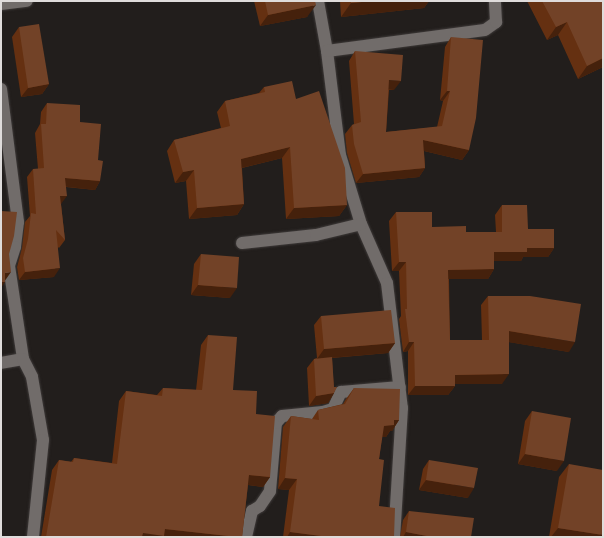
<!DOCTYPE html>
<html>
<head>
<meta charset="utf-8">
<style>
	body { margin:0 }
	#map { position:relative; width:604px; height:538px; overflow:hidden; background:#221e1c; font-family:Overpass,sans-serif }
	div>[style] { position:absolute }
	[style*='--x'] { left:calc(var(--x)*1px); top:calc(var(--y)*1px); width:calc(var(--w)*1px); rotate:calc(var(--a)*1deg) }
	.roads { filter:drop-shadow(0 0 1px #3f3b3a) drop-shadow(0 0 1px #3f3b3a) }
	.street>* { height:12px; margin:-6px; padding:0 6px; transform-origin:6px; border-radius:6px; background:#716c6a }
	.wall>* { inset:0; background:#653011 }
	.shaded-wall>* { inset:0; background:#45210c }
	.building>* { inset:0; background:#724227 }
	span { translate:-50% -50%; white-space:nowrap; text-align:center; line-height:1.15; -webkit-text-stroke:3.5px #191513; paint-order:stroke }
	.frame { position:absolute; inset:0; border:2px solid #dfdcdb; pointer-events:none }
</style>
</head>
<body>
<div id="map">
	<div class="roads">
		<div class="street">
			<div style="--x:318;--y:1;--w:51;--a:79.8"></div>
			<div style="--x:327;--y:51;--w:105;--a:82.9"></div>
			<div style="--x:340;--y:155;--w:72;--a:73.1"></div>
			<div style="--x:361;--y:224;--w:64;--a:66.2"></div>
			<div style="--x:387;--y:283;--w:126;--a:83.2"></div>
			<div style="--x:402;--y:408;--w:129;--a:93.5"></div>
			<div style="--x:1;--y:4;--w:26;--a:-7"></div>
			<div style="--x:327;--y:51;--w:159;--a:-7.6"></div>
			<div style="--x:485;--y:30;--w:14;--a:-36"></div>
			<div style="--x:496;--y:22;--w:21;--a:-93"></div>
			<div style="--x:1;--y:89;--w:134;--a:82.7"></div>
			<div style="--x:18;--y:222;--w:25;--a:97"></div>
			<div style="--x:15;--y:247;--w:20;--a:108"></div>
			<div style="--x:9;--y:266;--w:94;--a:81.4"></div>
			<div style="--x:23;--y:359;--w:22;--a:170"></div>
			<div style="--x:242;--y:243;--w:74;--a:-6.2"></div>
			<div style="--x:316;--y:235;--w:46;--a:-13.7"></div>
			<div style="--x:23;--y:359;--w:20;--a:63"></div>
			<div style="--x:32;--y:377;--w:64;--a:80.1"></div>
			<div style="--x:43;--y:440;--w:98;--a:95.9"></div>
			<div style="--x:246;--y:537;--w:27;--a:-77"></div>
			<div style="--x:252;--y:511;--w:9;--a:-32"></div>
			<div style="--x:260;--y:506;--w:18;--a:-56"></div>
			<div style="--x:270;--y:491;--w:68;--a:-85"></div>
			<div style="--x:276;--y:423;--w:9;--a:-49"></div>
			<div style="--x:282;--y:416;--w:41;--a:-5.6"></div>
			<div style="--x:323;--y:412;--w:10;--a:-17"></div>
			<div style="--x:333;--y:409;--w:19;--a:-65"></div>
			<div style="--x:341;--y:392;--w:59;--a:-4.8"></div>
		</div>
	</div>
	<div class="wall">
		<div style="clip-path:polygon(254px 1px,315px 1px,307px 17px,260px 26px)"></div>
		<div style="clip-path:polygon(340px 1px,429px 1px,424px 8px,341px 17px)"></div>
		<div style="clip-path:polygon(527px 1px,603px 1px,603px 67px,578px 79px,558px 35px,547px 40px)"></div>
		<div style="clip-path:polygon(19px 27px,49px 84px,42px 94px,21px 97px,12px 37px)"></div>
		<div style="clip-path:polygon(451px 37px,469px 150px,462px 160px,424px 151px,425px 168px,419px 177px,356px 183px,347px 153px,345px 134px,352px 125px,354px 124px,349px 61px,355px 51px,394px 90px,389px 90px,386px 132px,437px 127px,443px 101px,440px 100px,445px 47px)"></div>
		<div style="clip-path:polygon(264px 87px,296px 99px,347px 205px,339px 216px,286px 219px,282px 158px,242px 168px,244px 204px,237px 215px,189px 219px,186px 181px,175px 183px,167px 151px,174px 140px,221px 128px,217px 112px,225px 101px,259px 93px)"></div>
		<div style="clip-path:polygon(47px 103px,80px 122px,98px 160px,100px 181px,95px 190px,66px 187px,61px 204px,65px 240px,59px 248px,58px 247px,54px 277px,19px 280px,17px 267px,22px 248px,25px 222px,30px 216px,27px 177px,33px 169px,38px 169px,35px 133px,40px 124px,41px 112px)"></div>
		<div style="clip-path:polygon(502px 205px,528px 229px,554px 248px,548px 257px,523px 257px,521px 261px,494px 261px,494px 269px,488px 279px,449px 279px,450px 340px,482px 340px,481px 305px,488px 296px,569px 352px,509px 342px,502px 384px,455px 384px,455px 386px,448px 395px,408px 395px,408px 351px,403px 352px,399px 319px,401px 316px,399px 271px,392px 271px,389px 221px,396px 212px,432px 227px,466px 232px,496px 232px,495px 215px)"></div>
		<div style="clip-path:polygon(201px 254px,230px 298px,191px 295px,194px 264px)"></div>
		<div style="clip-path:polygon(321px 316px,395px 343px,388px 353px,332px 358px,334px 393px,328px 403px,309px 406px,307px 368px,314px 359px,317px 358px,314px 325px)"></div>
		<div style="clip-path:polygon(208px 335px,233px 390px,256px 414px,270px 477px,263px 487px,248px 485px,242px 537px,41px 537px,52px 470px,59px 460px,71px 462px,74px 458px,112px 463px,119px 401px,126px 391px,157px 395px,163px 388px,196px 390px,201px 345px)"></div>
		<div style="clip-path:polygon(354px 388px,399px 420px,392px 431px,390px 431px,386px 437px,382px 437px,379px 459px,379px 506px,394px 537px,283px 537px,289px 490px,278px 489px,283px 427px,291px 416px,312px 419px,318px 410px,343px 404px,346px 399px)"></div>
		<div style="clip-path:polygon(532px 411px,557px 471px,518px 464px,525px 421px)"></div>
		<div style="clip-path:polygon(429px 460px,468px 498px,419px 490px,423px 469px)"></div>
		<div style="clip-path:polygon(569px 464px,601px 537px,549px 537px,559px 477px)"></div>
		<div style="clip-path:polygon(409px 511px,471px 537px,400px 537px,403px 520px)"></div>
	</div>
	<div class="shaded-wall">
		<div style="clip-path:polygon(373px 1px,429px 1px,424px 8px,341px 17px,351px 3px)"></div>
		<div style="clip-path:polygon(316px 5px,307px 17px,260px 26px,268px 15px)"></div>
		<div style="clip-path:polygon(567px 22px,558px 35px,547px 40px,556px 27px)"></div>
		<div style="clip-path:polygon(603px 58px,603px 67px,578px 79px,587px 66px)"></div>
		<div style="clip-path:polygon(389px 80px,401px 81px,394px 90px,383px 89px)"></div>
		<div style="clip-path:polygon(49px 84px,42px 94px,21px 97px,28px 88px)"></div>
		<div style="clip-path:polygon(447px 91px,450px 91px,443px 101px,440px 100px)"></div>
		<div style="clip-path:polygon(423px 140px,469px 150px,462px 160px,416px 149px)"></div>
		<div style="clip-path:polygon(290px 147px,282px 158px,233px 170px,241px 159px)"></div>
		<div style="clip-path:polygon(425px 168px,419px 177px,356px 183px,363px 174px)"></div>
		<div style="clip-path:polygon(194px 170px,186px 181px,175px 183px,183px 172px)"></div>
		<div style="clip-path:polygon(65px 178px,100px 181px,95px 190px,60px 186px)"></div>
		<div style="clip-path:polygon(60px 196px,67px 196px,61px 204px,54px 205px)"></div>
		<div style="clip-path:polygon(244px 204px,237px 215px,189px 219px,197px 208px)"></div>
		<div style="clip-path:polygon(347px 205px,339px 216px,286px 219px,294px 208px)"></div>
		<div style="clip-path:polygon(527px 248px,554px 248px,548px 257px,523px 257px,521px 261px,488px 261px,494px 252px)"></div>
		<div style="clip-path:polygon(399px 262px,406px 262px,399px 271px,392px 271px)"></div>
		<div style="clip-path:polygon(60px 268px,54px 277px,19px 280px,25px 272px)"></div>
		<div style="clip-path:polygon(494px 269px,488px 279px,442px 279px,448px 270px)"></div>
		<div style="clip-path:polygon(11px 272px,4px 282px,5px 282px,1px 288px,1px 279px,5px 273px)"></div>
		<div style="clip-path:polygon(198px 285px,237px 288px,230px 298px,191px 295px)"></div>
		<div style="clip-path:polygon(509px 331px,575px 342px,569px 352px,502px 341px)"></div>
		<div style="clip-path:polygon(409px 342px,414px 342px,408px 351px,403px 352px)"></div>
		<div style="clip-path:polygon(395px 343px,388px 353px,317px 359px,324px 349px)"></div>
		<div style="clip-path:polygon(509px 374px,502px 384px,448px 384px,455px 375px)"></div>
		<div style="clip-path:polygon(415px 386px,455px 386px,448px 395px,408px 395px)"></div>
		<div style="clip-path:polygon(334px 393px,328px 403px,309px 406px,316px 396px)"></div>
		<div style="clip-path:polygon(394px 420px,399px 420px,392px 431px,390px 431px,386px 437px,376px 437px,384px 426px)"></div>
		<div style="clip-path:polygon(525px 454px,564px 461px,557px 471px,518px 464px)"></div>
		<div style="clip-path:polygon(249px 475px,270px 477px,263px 487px,242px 484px)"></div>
		<div style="clip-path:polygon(285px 478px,297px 479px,289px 490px,278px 489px)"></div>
		<div style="clip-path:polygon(426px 480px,474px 488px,468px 498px,419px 490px)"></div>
		<div style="clip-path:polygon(558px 528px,603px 535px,601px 537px,551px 537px)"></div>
		<div style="clip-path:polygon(165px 529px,237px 537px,140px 537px,143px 533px)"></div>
		<div style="clip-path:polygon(290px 532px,329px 537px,287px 537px)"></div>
		<div style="clip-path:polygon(406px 532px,432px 537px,403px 537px)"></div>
	</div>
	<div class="building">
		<div style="clip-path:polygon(265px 1px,315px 1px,316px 5px,268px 15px)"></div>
		<div style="clip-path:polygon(351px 1px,373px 1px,351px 3px)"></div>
		<div style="clip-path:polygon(542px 1px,603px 1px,603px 58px,587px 66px,567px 22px,556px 27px)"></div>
		<div style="clip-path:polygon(39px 24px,49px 84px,28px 88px,19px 27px)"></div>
		<div style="clip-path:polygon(451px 37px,483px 40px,476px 118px,469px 150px,423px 140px,425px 168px,363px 174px,354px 144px,352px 125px,361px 122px,355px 51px,403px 55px,401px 81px,389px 80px,386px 132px,442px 126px,450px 91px,447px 91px)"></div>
		<div style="clip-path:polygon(292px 81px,296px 99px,319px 91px,345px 168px,347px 205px,294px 208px,290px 147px,241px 159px,244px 204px,197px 208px,194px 170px,183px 172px,174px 140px,230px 126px,225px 101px,265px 92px,264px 87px)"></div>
		<div style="clip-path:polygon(47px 103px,80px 105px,80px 122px,101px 124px,98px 160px,103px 161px,100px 181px,65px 178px,67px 196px,60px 196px,65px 240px,56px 230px,60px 268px,25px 272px,23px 258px,28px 239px,31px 213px,36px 214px,33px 169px,44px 168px,41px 124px,46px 124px)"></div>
		<div style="clip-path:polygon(502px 205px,527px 205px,528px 229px,554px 229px,554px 248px,527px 248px,527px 252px,494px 252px,494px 269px,448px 270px,450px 340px,489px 340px,488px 296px,530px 296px,581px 304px,575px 342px,509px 331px,509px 374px,455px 375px,455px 386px,415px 386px,414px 342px,409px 342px,405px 309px,407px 309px,406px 262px,399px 262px,396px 212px,432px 212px,432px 227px,466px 226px,466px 232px,502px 232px)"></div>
		<div style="clip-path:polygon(1px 211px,17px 212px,14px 236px,9px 254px,11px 272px,5px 273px,5px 282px,1px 282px)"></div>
		<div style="clip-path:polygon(201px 254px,239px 257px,237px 288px,198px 285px)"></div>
		<div style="clip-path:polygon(391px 310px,395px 343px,324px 349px,321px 316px)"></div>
		<div style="clip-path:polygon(208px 335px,237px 337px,233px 390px,257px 391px,256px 414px,275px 416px,270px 477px,249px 475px,242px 537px,237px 537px,165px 529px,164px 536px,143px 533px,142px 537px,46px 537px,59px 460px,73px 462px,74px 458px,117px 464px,126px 391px,162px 396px,163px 388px,202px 390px)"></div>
		<div style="clip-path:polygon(332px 357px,334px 387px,337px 387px,334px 393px,316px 396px,314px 359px)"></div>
		<div style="clip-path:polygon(354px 388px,400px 389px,399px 420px,394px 420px,394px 425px,384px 426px,379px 459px,384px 460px,379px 506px,395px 508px,394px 537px,329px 537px,290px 532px,297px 479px,285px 478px,291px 416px,319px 420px,318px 410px,345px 404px)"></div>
		<div style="clip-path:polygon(532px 411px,571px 418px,564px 461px,525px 454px)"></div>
		<div style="clip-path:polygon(429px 460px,478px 468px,474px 488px,426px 480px)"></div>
		<div style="clip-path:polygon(569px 464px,603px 470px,603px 535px,558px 528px)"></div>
		<div style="clip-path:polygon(409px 511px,474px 518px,471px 537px,432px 537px,406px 532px)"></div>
	</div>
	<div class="frame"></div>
</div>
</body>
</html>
